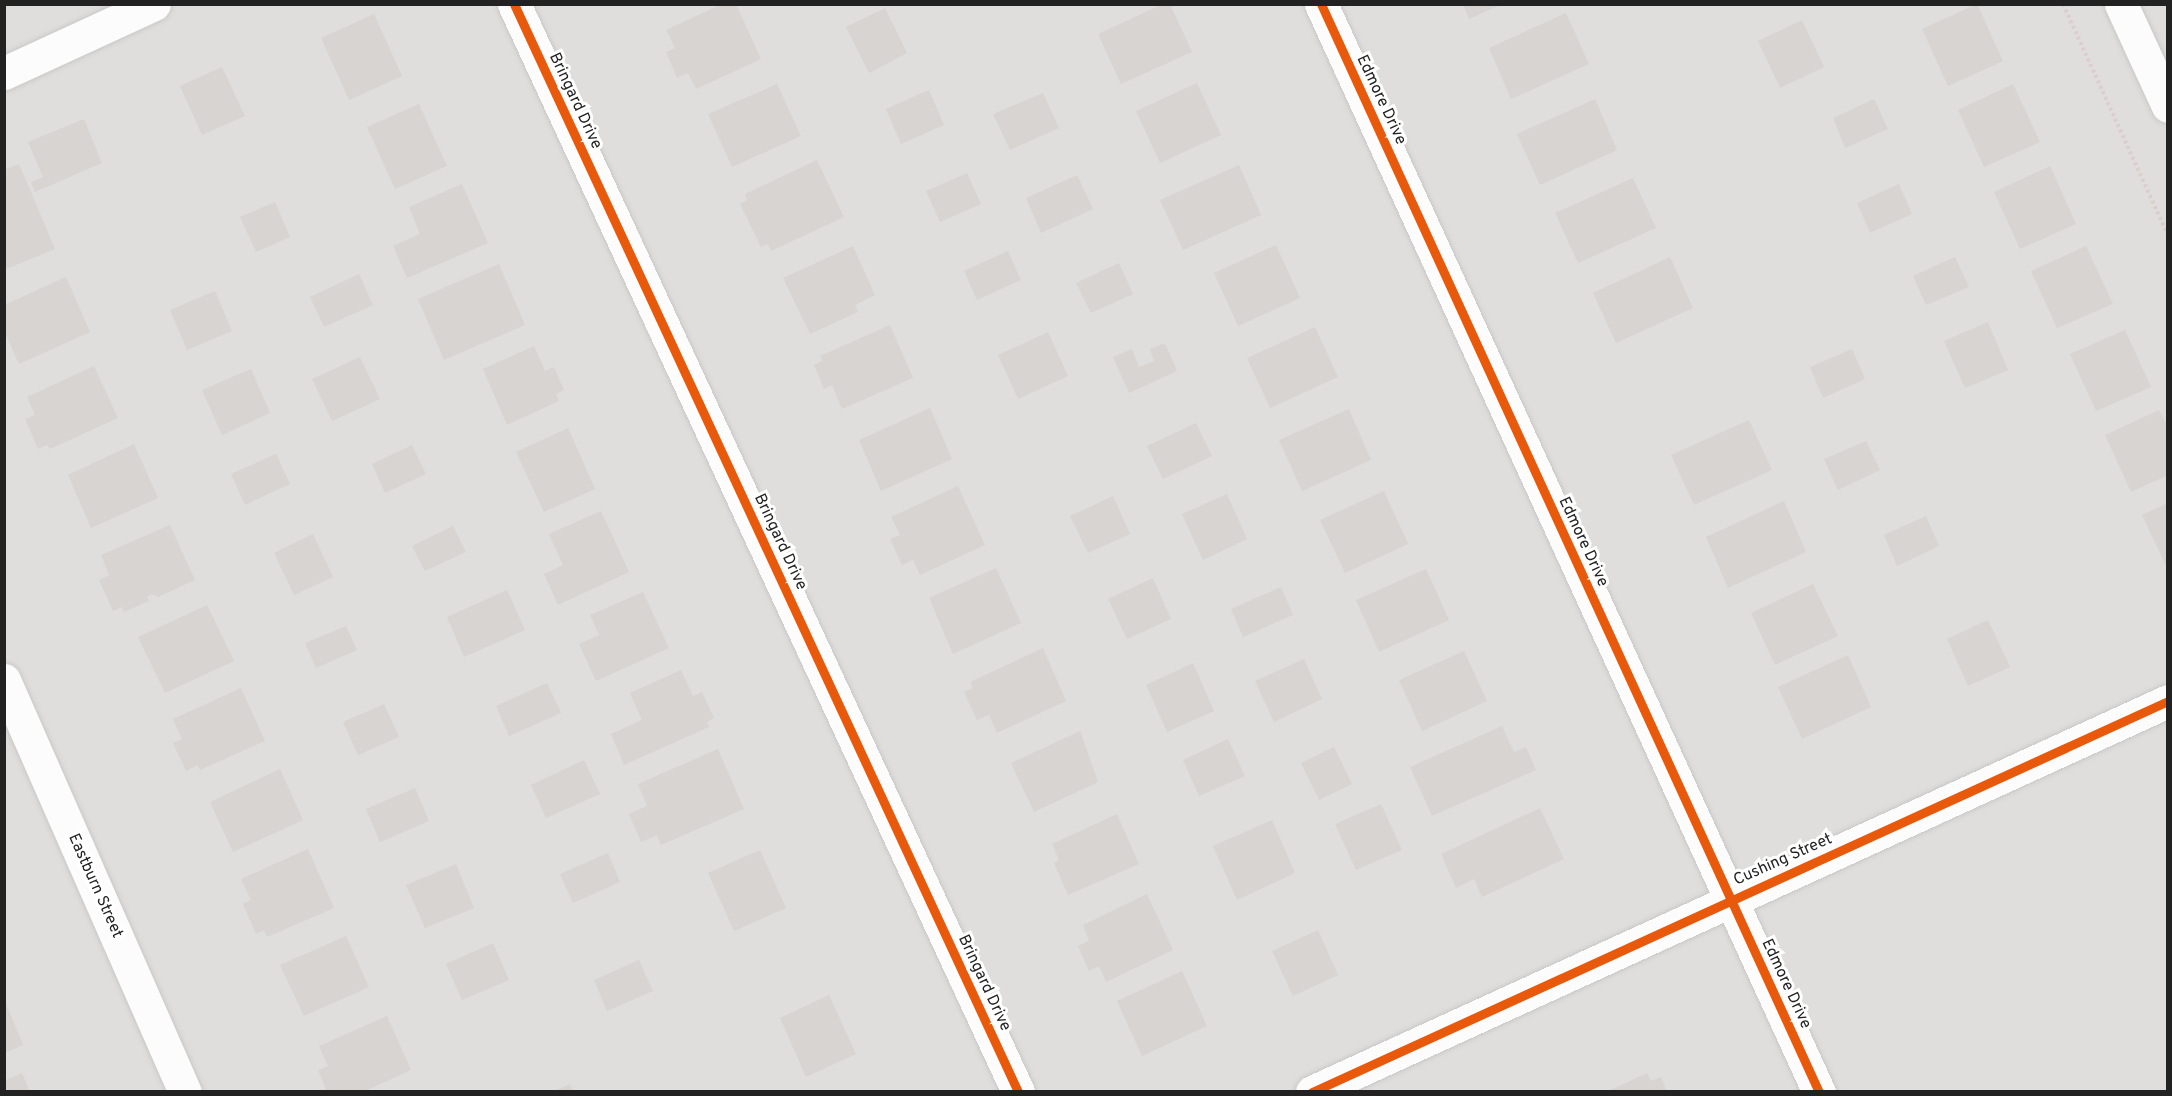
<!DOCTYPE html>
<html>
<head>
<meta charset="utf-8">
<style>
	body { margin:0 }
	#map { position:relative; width:2172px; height:1096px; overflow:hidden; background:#f0eeeb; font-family:Overpass,sans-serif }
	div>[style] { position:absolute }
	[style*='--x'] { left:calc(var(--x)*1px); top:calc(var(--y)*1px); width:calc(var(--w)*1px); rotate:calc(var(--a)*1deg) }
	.residential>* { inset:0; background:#dfdedc }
	.building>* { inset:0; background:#d7d4d2 }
	.path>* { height:4px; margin-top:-2px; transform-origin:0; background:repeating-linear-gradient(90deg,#dccecd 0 3px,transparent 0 6px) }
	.roads { filter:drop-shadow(0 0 2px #c9c8c7) drop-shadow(0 0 2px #c9c8c7) }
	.street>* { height:33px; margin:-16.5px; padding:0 16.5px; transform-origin:16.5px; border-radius:16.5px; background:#fdfcfc }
	.cycleway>* { height:9px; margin:-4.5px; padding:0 4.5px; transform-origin:4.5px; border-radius:4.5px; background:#e8590c }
	span { translate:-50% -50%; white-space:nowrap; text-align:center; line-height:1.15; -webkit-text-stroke:6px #fff; paint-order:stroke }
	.street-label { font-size:16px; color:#222 }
	.frame { position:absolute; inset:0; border:6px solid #222; pointer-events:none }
</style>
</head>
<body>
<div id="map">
	<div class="residential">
		<div style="clip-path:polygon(5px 5px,2167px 5px,2167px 1091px,5px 1091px)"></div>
	</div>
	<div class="building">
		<div style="clip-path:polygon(722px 4px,736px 4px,761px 59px,696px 89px,688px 73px,677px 78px,666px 52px,675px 48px,666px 30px)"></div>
		<div style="clip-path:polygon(1163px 4px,1170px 4px,1192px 52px,1121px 84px,1098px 34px)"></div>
		<div style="clip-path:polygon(1463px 4px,1502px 4px,1469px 19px)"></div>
		<div style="clip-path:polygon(1977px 4px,2003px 61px,1948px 86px,1922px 29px)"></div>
		<div style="clip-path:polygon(885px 8px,907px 53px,869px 73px,846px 27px)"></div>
		<div style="clip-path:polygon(1566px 13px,1589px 64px,1511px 99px,1489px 48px)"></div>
		<div style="clip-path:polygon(374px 14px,402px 76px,349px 100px,321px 38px)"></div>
		<div style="clip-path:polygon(1802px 20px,1824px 67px,1780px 88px,1758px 41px)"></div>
		<div style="clip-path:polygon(222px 67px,245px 116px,202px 135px,180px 86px)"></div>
		<div style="clip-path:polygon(1197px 83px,1221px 135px,1160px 163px,1136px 111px)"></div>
		<div style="clip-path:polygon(777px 84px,801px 136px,732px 167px,708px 114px)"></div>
		<div style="clip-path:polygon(2013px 84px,2040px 142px,1984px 167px,1958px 110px)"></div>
		<div style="clip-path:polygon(929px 90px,944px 125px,901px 144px,886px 109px)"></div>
		<div style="clip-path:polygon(1043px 93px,1059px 128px,1010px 150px,993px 114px)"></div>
		<div style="clip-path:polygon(1595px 99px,1617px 150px,1540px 185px,1517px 134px)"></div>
		<div style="clip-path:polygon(1874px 99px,1888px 129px,1845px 148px,1833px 118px)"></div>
		<div style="clip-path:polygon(419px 104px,447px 166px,395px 189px,367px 127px)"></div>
		<div style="clip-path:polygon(84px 119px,102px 163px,35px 192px,31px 182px,43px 177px,28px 142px)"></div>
		<div style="clip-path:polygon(817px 160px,844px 217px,771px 251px,768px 244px,761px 247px,740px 204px,747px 200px,745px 194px)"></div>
		<div style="clip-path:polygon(19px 164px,55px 249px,4px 270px,4px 170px)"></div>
		<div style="clip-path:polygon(1239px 165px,1261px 215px,1183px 250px,1160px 200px)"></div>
		<div style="clip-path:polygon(2050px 166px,2076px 224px,2020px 249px,1994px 192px)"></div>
		<div style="clip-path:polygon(967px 173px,981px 204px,940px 222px,926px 191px)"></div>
		<div style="clip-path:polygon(1077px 175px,1093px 209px,1041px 233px,1026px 198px)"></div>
		<div style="clip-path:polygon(1633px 178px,1656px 228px,1578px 263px,1555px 213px)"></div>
		<div style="clip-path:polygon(462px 184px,488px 243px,407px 278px,393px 246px,420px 234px,409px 207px)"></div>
		<div style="clip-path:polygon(1899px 184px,1912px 214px,1870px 233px,1857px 203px)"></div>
		<div style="clip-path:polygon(275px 202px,290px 237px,256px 252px,240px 217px)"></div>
		<div style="clip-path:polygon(1276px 245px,1300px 298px,1238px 326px,1214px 273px)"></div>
		<div style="clip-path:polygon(853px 246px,875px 295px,855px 305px,858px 312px,810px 334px,783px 278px)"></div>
		<div style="clip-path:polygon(2086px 246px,2113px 304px,2057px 328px,2031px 271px)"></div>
		<div style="clip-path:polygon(1008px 251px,1021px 280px,977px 300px,964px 271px)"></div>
		<div style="clip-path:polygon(1670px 257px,1693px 308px,1616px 343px,1593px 293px)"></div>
		<div style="clip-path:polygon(1955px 257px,1969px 287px,1926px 305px,1913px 276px)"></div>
		<div style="clip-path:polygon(1119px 263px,1133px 294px,1091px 313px,1076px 283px)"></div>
		<div style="clip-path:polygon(499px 264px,525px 325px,444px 360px,418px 299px)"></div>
		<div style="clip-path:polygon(359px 274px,373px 305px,324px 327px,310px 297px)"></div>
		<div style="clip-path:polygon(66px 277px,90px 332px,19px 364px,4px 331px,4px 305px)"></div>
		<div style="clip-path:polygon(215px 291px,232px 331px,187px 350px,170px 310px)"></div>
		<div style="clip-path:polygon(1988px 322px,2008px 370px,1965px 388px,1944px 341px)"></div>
		<div style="clip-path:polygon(890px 325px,913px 378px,842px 409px,832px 385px,824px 389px,814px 365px,822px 361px,820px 356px)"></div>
		<div style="clip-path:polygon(1315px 327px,1338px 377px,1270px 408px,1247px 358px)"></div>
		<div style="clip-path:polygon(2125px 330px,2151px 387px,2096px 411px,2070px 354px)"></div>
		<div style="clip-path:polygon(1048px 332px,1068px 376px,1018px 399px,998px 355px)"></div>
		<div style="clip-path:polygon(1165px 343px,1177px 371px,1129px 393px,1113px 357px,1132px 349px,1139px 367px,1154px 361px,1150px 349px)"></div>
		<div style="clip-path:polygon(534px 346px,545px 371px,554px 367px,564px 390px,556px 394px,559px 401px,507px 425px,483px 369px)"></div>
		<div style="clip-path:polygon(1852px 349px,1865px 379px,1823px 398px,1810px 367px)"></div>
		<div style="clip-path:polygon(360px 357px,380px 399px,332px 421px,312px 379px)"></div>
		<div style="clip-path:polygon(94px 366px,118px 418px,50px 449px,47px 445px,38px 449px,25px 419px,35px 415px,27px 397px)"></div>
		<div style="clip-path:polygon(251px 369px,270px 413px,222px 435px,202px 390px)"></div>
		<div style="clip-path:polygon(930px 408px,952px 459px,881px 491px,859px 440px)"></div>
		<div style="clip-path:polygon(1349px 409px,1371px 460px,1302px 491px,1279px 440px)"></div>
		<div style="clip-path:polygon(2159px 410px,2168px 427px,2168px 475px,2131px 492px,2105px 435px)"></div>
		<div style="clip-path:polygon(1749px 420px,1772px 470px,1694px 505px,1671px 455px)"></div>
		<div style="clip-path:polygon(1196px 423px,1212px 456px,1163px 479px,1147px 446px)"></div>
		<div style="clip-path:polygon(568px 428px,595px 489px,544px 512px,516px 452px)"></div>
		<div style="clip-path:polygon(1866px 441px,1880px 470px,1838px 490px,1824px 459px)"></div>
		<div style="clip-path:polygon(134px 444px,158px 498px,91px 528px,68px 475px)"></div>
		<div style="clip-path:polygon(412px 445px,426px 474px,385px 493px,372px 464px)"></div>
		<div style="clip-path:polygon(276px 454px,290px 484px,245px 505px,231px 474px)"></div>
		<div style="clip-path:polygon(958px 486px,985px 545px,920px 575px,913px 560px,902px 565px,890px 539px,900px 535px,891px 517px)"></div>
		<div style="clip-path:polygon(1384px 491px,1408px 544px,1345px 573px,1320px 520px)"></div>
		<div style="clip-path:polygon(1227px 494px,1247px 539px,1203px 560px,1182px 514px)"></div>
		<div style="clip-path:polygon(1113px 496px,1130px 534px,1088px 553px,1070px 516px)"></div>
		<div style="clip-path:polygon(1784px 501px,1806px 552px,1728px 588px,1706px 537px)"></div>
		<div style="clip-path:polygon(2168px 503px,2168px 570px,2142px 515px)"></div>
		<div style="clip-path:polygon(601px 511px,629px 572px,558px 605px,544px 574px,563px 565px,549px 534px)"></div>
		<div style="clip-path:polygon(1926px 516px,1939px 546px,1897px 566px,1884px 535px)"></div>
		<div style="clip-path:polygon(170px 525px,195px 580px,158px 597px,152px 594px,147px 597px,149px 601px,124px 612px,122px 607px,113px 611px,99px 580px,109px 575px,101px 555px)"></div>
		<div style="clip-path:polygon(453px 526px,466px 552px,425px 571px,412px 546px)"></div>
		<div style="clip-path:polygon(313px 534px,333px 577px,294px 595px,274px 553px)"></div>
		<div style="clip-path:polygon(996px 568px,1021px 623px,953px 654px,929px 598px)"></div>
		<div style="clip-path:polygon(1426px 569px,1449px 620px,1379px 652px,1356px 600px)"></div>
		<div style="clip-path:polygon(1153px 578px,1171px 619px,1127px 639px,1108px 599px)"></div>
		<div style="clip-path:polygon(1813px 584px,1838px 636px,1775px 665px,1751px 613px)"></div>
		<div style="clip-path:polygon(1281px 587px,1293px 615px,1243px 637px,1231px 609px)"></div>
		<div style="clip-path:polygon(507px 590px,525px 630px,464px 657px,447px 617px)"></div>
		<div style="clip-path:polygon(643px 592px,669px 648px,596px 681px,579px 644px,599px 635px,590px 615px)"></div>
		<div style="clip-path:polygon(207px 605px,234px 661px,165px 693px,138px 637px)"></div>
		<div style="clip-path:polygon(1988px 620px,2010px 667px,1968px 686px,1947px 639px)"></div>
		<div style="clip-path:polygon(346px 626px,357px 650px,316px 668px,305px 643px)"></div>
		<div style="clip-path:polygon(1043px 648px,1066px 701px,997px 733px,989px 715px,977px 720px,964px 692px,973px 688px,970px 682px)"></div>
		<div style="clip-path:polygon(1464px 651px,1487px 701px,1422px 731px,1399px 680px)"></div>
		<div style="clip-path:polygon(1848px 655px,1871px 707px,1802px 739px,1778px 687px)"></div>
		<div style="clip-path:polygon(1304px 659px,1322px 699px,1274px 722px,1255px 681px)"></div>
		<div style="clip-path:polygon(1193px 663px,1214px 711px,1167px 732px,1146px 685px)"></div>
		<div style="clip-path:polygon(681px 670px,693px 696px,702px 692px,714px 718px,707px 722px,709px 727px,624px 765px,611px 734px,642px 720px,630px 693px)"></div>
		<div style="clip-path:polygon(547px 683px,561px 713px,509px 736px,496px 706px)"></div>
		<div style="clip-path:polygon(241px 688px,265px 741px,200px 770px,198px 765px,186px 771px,173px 743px,182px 739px,173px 719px)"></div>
		<div style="clip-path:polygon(384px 704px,399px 737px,358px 755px,343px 722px)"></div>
		<div style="clip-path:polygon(1502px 726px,1514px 752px,1526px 747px,1536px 770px,1432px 816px,1410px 767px)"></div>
		<div style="clip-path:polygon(1080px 731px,1098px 782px,1034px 812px,1011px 763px)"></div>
		<div style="clip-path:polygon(1228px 739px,1245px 776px,1199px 796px,1183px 760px)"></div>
		<div style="clip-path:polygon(1334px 747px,1352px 784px,1319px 800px,1301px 763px)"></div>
		<div style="clip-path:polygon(718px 749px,744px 809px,661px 845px,657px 835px,641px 842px,629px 814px,647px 806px,638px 784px)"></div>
		<div style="clip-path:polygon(584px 760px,600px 794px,546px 818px,531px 785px)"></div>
		<div style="clip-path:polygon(280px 769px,303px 820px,233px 852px,210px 802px)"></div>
		<div style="clip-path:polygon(415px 788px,429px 821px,380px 842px,366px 809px)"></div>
		<div style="clip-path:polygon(1381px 804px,1402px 850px,1356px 870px,1335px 824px)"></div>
		<div style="clip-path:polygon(1540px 808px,1564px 859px,1482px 897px,1474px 879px,1456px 888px,1441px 854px)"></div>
		<div style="clip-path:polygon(1117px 814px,1139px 864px,1068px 895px,1054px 863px,1059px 860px,1052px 844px)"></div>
		<div style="clip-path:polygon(1272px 820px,1295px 873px,1237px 900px,1213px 846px)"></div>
		<div style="clip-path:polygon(308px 849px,334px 908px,267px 937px,264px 930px,256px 934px,243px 904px,251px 900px,241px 879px)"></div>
		<div style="clip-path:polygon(760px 850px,786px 908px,734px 931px,708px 873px)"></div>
		<div style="clip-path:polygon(608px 853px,620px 882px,573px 903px,560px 874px)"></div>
		<div style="clip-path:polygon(456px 864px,474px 908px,425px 928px,406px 885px)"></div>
		<div style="clip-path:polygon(1147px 894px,1173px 950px,1106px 982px,1099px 966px,1089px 971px,1078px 946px,1089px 941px,1083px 925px)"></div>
		<div style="clip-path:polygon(1318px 930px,1338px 975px,1293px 996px,1272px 951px)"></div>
		<div style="clip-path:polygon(346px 936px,369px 987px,304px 1016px,280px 965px)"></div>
		<div style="clip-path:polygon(493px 943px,509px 980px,462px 1000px,446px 964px)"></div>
		<div style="clip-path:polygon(639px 960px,653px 991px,607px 1011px,594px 980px)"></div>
		<div style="clip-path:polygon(1182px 971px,1207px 1026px,1142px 1056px,1117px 1001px)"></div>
		<div style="clip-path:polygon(829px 995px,856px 1054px,806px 1077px,780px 1018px)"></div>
		<div style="clip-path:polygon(5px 1001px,23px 1045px,5px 1053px)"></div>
		<div style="clip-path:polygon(387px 1016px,411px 1070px,363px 1092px,327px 1092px,318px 1070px,328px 1066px,319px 1046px)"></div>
		<div style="clip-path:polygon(22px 1073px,30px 1092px,4px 1092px,4px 1081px)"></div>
		<div style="clip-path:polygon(1647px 1073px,1651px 1081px,1661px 1077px,1667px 1092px,1606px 1092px)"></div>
		<div style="clip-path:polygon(570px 1084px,573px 1092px,553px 1092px)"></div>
	</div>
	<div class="path">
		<div style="--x:2063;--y:4;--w:254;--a:65.6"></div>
	</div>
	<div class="roads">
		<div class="street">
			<div style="--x:514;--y:4;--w:1199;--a:65.14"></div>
			<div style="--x:1321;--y:4;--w:1197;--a:65.41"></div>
			<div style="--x:2121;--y:4;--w:112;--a:65.3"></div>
			<div style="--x:4;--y:73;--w:165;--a:-24.7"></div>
			<div style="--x:4;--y:680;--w:450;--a:66.3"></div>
			<div style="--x:1312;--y:1092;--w:941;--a:-24.55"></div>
		</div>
	</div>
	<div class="cycleway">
		<div style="--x:514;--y:4;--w:1199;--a:65.14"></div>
		<div style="--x:1321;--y:4;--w:1197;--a:65.41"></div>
		<div style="--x:1312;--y:1092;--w:941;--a:-24.55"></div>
	</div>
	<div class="street-label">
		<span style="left:1381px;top:100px;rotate:65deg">Edmore Drive</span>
		<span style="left:575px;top:101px;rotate:65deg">Bringard Drive</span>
		<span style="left:780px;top:542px;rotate:65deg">Bringard Drive</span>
		<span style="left:1583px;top:542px;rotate:65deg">Edmore Drive</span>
		<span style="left:1783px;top:860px;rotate:-24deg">Cushing Street</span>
		<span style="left:95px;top:886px;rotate:66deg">Eastburn Street</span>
		<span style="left:984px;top:983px;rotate:65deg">Bringard Drive</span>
		<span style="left:1786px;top:984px;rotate:65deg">Edmore Drive</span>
	</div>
	<div class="frame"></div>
</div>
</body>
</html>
